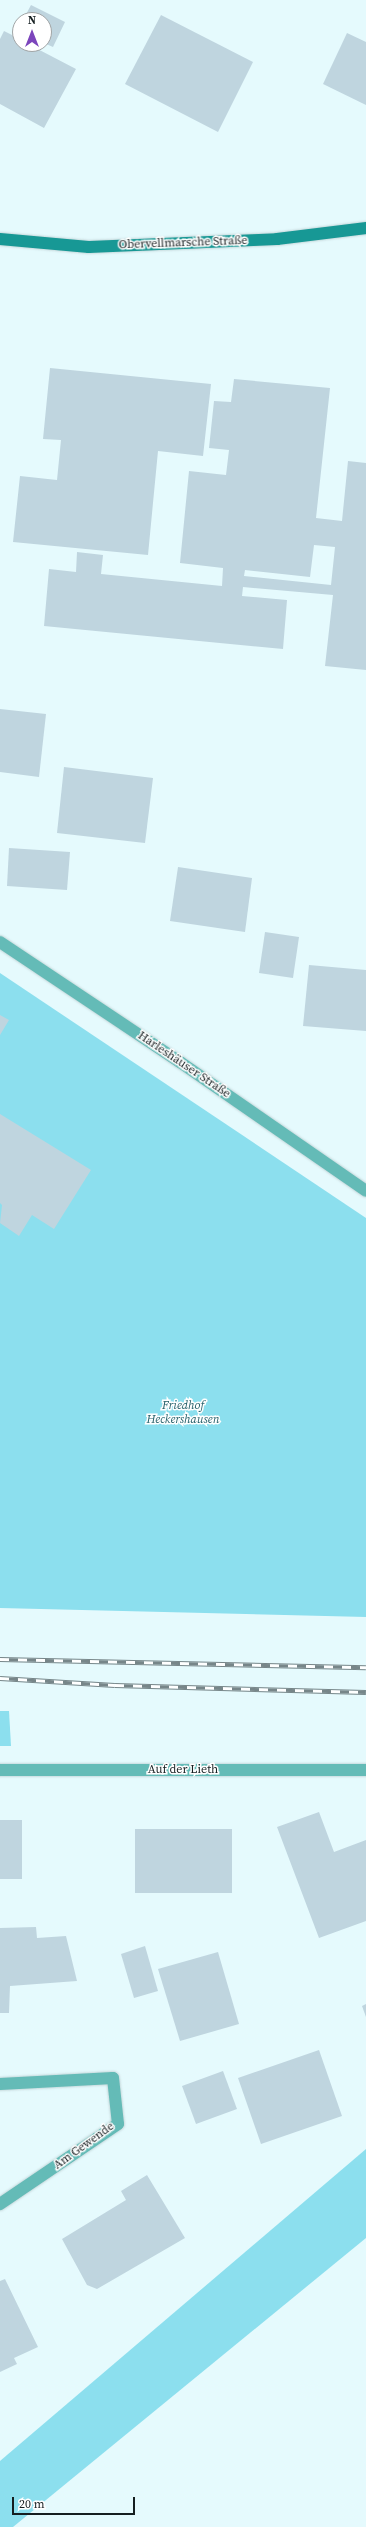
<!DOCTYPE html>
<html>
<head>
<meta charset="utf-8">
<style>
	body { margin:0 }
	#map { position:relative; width:366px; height:2527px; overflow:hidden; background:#e5fafd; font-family:"Source Serif 4",serif }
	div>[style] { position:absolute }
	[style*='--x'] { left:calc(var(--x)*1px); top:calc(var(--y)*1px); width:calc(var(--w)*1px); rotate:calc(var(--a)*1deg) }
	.green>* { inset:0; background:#8cdfee }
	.building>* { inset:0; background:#bfd5df }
	.roads { filter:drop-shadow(0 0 1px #c4d7da) drop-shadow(0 0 1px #c4d7da) }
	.street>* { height:12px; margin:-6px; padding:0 6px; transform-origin:6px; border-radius:6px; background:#64bbb7 }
	.secondary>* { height:12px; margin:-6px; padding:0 6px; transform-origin:6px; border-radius:6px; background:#179895 }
	.rail>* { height:4.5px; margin-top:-2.25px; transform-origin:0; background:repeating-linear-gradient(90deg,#fff 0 9px,#778689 0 18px); box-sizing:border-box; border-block:1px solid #778689 }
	span { translate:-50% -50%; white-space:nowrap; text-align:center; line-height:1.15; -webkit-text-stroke:3px #fff; paint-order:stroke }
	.street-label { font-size:12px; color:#151e20 }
	.park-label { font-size:12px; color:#25606a; font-style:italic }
	.north { position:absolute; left:12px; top:12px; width:40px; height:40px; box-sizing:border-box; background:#fff; border:1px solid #a1a5a6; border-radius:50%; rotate:0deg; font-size:11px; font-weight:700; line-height:16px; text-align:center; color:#151e20 }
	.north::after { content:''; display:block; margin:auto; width:14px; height:18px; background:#7c45bc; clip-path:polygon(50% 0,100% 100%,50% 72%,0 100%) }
	.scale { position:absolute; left:12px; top:2497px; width:123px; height:18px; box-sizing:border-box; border:2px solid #151e20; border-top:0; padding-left:5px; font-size:12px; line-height:14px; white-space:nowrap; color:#151e20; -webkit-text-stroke:3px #fff; paint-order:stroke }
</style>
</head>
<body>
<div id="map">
	<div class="green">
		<div style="clip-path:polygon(0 973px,366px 1218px,366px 1617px,0 1608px)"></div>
		<div style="clip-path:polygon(0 1711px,9px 1711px,11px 1746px,0 1746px)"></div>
		<div style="clip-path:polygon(366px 2149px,366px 2238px,13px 2527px,0 2527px,0 2461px)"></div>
	</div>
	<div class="building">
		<div style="clip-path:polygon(31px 5px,65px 22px,53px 47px,44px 43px,44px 20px,23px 20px)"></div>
		<div style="clip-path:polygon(161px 15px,253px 62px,218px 132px,125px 84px)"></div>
		<div style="clip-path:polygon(4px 31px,20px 39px,20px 44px,28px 44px,76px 69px,44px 128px,0 104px,0 39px)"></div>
		<div style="clip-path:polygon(347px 33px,366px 42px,366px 105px,323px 84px)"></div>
		<div style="clip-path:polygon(50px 368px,211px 384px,203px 456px,158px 451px,148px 555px,13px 542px,20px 476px,57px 480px,61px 440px,43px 439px)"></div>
		<div style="clip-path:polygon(evenodd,234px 379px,330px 388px,316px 518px,342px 521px,348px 461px,366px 463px,366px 670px,325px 666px,333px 595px,243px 587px,242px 596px,287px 600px,283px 649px,44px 626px,49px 569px,76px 572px,77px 552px,103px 555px,101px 574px,222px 586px,223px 568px,180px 563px,189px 471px,226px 475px,229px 450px,209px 448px,214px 401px,231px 402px,234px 379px,314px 545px,335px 547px,331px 585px,244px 576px,245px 570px,310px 577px,314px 545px)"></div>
		<div style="clip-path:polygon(0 709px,46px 714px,39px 777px,0 772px)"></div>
		<div style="clip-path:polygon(64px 767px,153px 778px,145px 843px,57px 833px)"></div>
		<div style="clip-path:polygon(9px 848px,70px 852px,67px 890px,7px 886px)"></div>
		<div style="clip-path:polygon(178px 867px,252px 878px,245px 932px,170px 921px)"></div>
		<div style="clip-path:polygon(265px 932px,299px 937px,293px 978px,259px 973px)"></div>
		<div style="clip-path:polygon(309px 965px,366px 970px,366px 1031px,303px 1026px)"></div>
		<div style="clip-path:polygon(0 1015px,9px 1020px,0 1035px)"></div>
		<div style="clip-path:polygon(0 1114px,91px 1170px,54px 1229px,32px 1215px,19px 1236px,0 1223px,2px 1205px,0 1203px)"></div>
		<div style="clip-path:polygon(319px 1812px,334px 1852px,366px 1840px,366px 1921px,319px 1938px,277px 1827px)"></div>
		<div style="clip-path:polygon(0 1820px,22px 1820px,22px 1879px,0 1879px)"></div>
		<div style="clip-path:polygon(135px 1829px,232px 1829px,232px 1893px,135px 1893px)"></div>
		<div style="clip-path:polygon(36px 1927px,37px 1938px,66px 1936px,77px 1981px,10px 1986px,9px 2013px,0 2013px,0 1928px)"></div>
		<div style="clip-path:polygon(145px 1946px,158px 1991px,134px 1998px,121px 1954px)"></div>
		<div style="clip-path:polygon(218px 1952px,239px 2024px,180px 2041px,158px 1969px)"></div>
		<div style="clip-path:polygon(366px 2004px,366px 2017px,362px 2006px)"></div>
		<div style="clip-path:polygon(319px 2050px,342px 2116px,261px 2144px,238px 2078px)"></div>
		<div style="clip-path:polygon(223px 2071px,237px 2109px,196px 2124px,182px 2086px)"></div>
		<div style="clip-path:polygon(147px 2175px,185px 2238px,97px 2289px,87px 2285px,62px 2239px,126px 2200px,121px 2191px)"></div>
		<div style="clip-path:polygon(5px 2279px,38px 2347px,14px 2358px,17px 2364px,0 2372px,0 2281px)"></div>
	</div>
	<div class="roads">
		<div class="street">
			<div style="--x:0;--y:942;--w:216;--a:33.7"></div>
			<div style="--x:180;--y:1062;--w:226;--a:34.7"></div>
			<div style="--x:0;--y:1770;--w:366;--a:0"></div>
			<div style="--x:0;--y:2084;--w:113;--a:-3"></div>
			<div style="--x:113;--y:2078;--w:46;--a:83.8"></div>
			<div style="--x:118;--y:2124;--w:143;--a:145.9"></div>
		</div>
		<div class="secondary">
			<div style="--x:0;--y:239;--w:89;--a:5.1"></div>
			<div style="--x:89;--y:247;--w:188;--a:-2.4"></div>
			<div style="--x:277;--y:239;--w:90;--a:-7"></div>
		</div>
	</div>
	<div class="rail">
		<div style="--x:0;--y:1659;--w:366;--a:1.3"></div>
		<div style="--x:0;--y:1678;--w:115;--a:3.5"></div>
		<div style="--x:115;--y:1685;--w:251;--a:1.6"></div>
	</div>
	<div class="street-label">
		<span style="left:183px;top:243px;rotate:-2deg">Obervellmarsche Straße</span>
		<span style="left:184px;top:1065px;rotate:34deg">Harleshäuser Straße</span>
		<span style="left:183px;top:1770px">Auf der Lieth</span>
		<span style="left:84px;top:2146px;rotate:-36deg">Am Gewende</span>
	</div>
	<div class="park-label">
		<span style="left:183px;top:1413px">Friedhof<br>Heckershausen</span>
	</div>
	<div class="north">N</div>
	<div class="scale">20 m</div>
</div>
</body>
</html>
